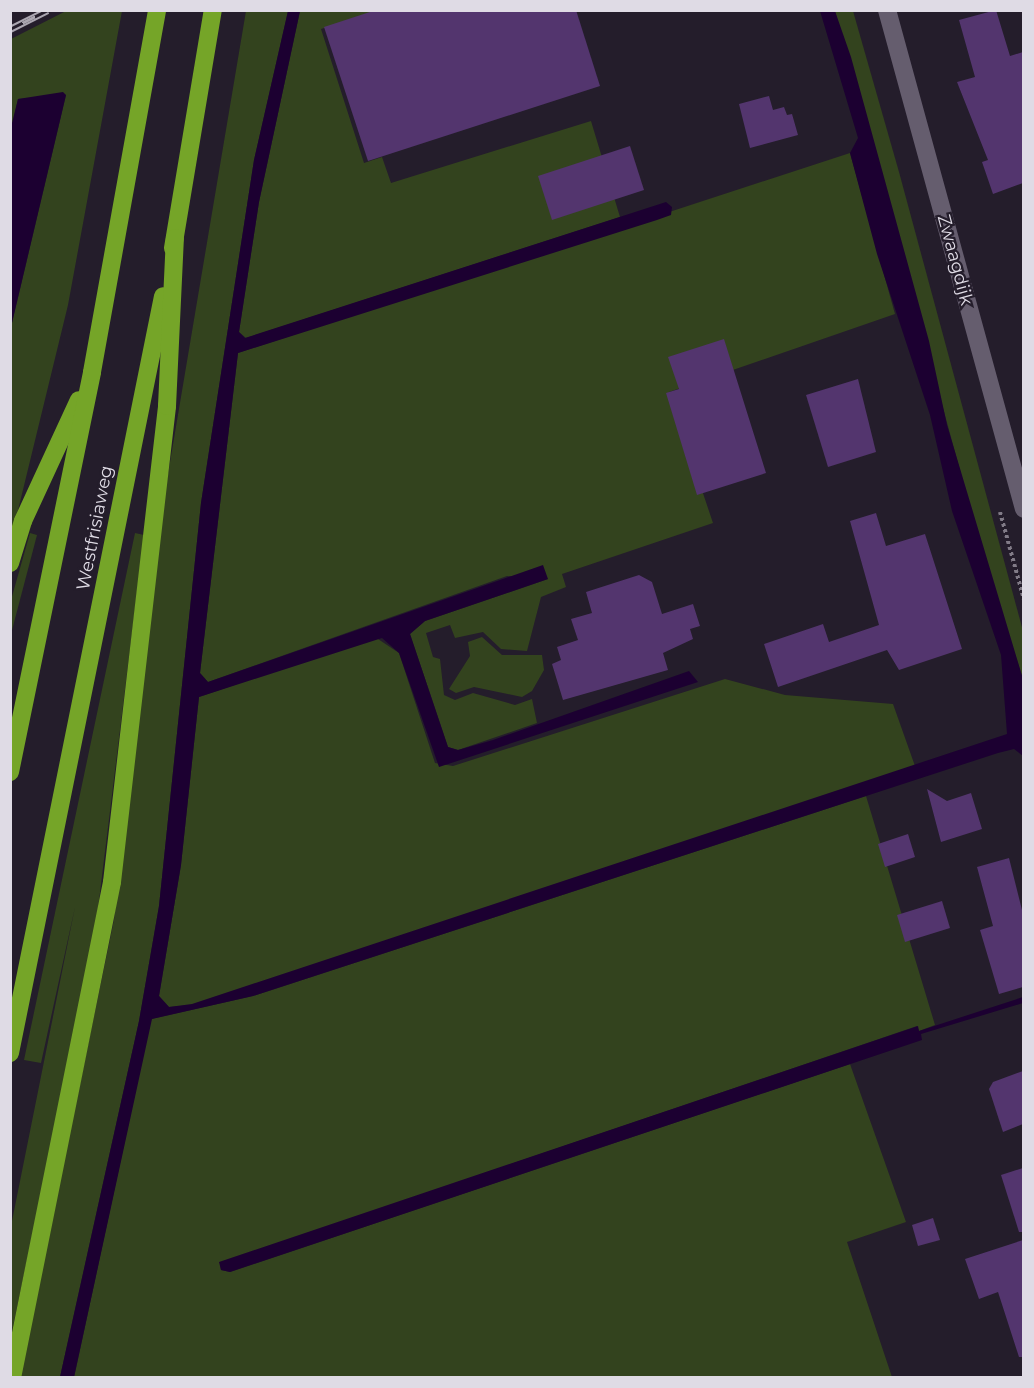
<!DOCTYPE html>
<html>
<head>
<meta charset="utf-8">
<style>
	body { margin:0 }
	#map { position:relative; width:1034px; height:1388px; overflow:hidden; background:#241d2b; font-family:Montserrat,sans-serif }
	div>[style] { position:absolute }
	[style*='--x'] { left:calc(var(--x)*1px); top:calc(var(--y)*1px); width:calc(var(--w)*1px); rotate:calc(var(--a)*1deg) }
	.green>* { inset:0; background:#33431e }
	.water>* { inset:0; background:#1c0031 }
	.building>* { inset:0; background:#53356e }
	.path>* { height:4px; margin-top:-2px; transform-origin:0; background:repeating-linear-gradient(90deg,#817b87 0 3px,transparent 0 6px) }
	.minor>* { height:18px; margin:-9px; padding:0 9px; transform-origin:9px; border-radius:9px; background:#655d6e }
	.highway>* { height:18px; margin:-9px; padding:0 9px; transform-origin:9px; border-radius:9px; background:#75a528 }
	.rail>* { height:7px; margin-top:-3.5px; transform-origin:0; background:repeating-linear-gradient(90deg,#241d2b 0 14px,#aba6b1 0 28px); box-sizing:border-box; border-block:2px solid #aba6b1 }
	span { translate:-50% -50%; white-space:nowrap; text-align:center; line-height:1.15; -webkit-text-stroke:4.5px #241d2b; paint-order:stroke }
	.street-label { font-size:18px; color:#dfdbe5 }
	.frame { position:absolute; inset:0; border:12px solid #dfdbe5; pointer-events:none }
</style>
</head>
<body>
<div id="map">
	<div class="green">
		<div style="clip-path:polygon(66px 11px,122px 11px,68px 305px,11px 539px,11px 327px,66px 95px,18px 99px,11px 131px,11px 39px)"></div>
		<div style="clip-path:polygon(246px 11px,288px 11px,254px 160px,201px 503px,159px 906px,139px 1021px,60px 1377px,19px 1378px,114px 920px,166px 486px)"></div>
		<div style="clip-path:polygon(300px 11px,378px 11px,321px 29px,364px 163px,382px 157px,391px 183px,591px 121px,620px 217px,246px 338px,239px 332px,259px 202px)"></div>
		<div style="clip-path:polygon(835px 11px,853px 11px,899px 172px,1023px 631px,1023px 679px,986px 566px)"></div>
		<div style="clip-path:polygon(850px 153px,895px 314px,669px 392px,713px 523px,562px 574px,566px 587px,541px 597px,527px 651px,501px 649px,483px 632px,455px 638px,450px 625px,426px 633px,433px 657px,440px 659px,444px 695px,455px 700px,473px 693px,515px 705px,532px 699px,537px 723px,458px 750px,448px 747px,410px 634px,425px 621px,548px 579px,507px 576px,208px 682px,200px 673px,238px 353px)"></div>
		<div style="clip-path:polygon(30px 533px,37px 535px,11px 634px,11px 600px)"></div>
		<div style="clip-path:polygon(135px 533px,144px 535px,94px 941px,11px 1336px,11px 1226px,75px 907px,41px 1063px,24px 1060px)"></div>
		<div style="clip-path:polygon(375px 637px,399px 653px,435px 763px,453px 766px,725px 679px,785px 695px,893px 704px,915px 766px,192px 1005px,169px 1007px,159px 996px,181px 865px,199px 697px)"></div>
		<div style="clip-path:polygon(482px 637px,502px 655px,542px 655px,544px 670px,532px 691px,522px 697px,474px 687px,456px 693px,449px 689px,470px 656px,468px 642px)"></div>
		<div style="clip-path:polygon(866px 796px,935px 1025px,919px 1031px,917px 1026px,220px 1263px,221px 1270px,230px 1272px,850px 1064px,906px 1222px,847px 1242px,892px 1377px,74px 1378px,151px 1019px,253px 996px)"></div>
	</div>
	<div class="water">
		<div style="clip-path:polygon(288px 11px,300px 11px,259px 202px,239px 332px,245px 338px,666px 202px,672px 207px,671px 215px,657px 220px,238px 353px,200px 673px,208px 682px,543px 565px,548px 579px,425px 621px,410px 634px,448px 747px,458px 750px,493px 740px,689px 671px,698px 682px,439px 767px,399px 653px,382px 638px,199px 697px,181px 865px,159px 996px,169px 1007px,192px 1004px,1007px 734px,1001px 655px,952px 511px,930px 415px,877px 254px,850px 153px,858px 138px,820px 11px,835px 11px,851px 57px,929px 341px,947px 425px,1023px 679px,1023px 756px,1014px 749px,998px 753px,253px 996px,152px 1019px,74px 1377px,60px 1377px,139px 1021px,159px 906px,201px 503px,254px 160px)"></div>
		<div style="clip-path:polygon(63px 92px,66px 95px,11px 327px,10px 131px,18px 99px)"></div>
		<div style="clip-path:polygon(1023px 997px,1023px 1003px,921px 1034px,922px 1040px,230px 1272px,221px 1270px,219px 1262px,918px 1026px,919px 1031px)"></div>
	</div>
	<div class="building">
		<div style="clip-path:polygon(376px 10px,576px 10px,600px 86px,368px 161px,324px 27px)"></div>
		<div style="clip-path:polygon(996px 10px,1010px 56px,1023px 52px,1023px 183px,993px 194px,982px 162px,988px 160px,957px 82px,975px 77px,959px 20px)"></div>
		<div style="clip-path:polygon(769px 96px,773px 110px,784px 107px,787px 115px,792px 114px,798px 135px,750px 148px,739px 104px)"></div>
		<div style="clip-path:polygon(630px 146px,644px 190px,552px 220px,538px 176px)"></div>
		<div style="clip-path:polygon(724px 339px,766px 473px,697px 495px,666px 393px,679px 389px,668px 357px)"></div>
		<div style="clip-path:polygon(858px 379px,876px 452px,828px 467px,806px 395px)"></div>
		<div style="clip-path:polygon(876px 513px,886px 546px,925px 534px,962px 649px,899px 670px,887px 650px,778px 687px,764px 644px,823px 624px,829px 642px,879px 625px,850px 521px)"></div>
		<div style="clip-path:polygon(639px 575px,652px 582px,662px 614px,693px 604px,700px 626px,690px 629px,693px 639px,663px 653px,668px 670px,563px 700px,552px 664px,561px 660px,557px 647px,578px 640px,571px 619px,592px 613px,586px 592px)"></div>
		<div style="clip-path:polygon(927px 789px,947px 801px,971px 793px,982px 829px,941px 842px)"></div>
		<div style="clip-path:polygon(908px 834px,915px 857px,885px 867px,878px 844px)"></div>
		<div style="clip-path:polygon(1009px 858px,1023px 914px,1023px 987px,999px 994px,980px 930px,993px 926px,977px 867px)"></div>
		<div style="clip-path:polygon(942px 901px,950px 928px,905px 942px,897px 915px)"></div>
		<div style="clip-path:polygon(1023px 1071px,1023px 1124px,1003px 1132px,989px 1089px,993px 1082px)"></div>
		<div style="clip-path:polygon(1023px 1168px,1023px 1232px,1019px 1232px,1001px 1175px)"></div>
		<div style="clip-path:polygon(933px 1218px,940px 1240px,918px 1246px,912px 1225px)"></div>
		<div style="clip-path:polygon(1023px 1240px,1023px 1357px,1019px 1357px,998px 1292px,979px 1299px,965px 1259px)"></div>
	</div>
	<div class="path">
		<div style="--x:1000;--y:512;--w:91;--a:74.7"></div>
	</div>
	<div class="minor">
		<div style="--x:887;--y:10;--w:517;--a:74.65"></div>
	</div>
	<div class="highway">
		<div style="--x:173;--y:248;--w:241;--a:-80.5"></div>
		<div style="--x:10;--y:563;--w:44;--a:-72.8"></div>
		<div style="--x:23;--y:521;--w:133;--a:-65.2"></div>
		<div style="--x:10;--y:772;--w:408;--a:-78.4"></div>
		<div style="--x:92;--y:372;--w:368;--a:-79.8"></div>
		<div style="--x:10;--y:1053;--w:772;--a:-78.57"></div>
		<div style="--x:12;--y:1378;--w:506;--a:-78.6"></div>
		<div style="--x:112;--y:882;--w:479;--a:-83.4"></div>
		<div style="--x:167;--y:406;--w:168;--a:-87.3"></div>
	</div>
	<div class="rail">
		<div style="--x:10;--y:29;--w:42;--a:-26.6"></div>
	</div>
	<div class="street-label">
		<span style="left:955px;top:260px;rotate:75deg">Zwaagdijk</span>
		<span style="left:95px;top:528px;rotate:-79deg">Westfrisiaweg</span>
	</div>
	<div class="frame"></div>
</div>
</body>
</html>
